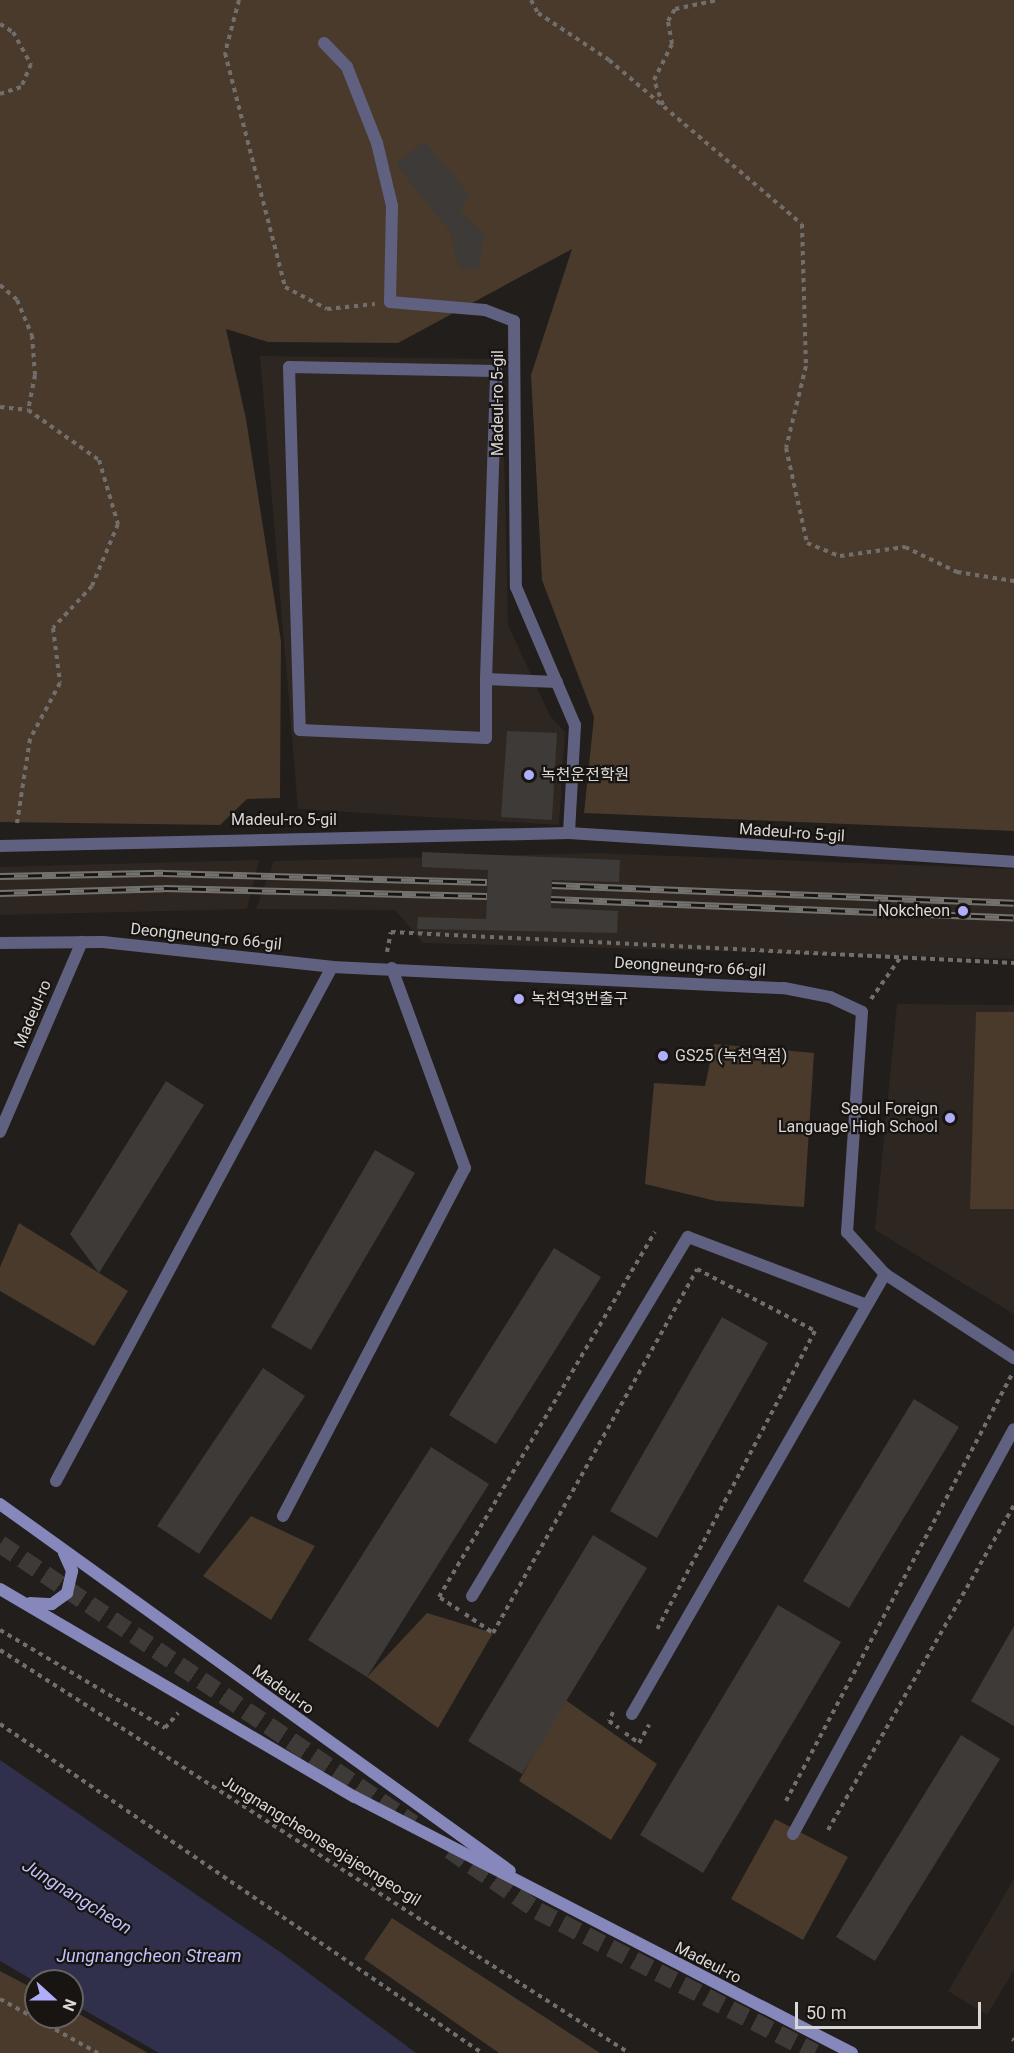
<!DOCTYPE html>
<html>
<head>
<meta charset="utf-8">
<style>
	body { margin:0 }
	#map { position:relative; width:1014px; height:2053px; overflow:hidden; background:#211e1b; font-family:Roboto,"Noto Sans KR",sans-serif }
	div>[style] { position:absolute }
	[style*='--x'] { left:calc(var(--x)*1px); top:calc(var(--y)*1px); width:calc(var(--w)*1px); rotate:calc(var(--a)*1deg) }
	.built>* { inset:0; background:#2e2721 }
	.green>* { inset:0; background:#4a3a2c }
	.water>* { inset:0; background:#30304d }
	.building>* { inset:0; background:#3d3a37 }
	.highway-tunnel>* { height:18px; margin-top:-9px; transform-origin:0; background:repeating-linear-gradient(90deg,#3d3a37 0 18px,transparent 0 27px) }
	.path>* { height:4px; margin-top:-2px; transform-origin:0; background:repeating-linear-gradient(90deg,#716e6b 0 4.5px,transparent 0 9px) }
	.lane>* { height:12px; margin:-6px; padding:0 6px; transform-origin:6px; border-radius:6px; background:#606181 }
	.street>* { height:12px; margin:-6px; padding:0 6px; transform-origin:6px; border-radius:6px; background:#606181 }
	.secondary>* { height:12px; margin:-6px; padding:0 6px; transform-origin:6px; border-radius:6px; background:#8687ba }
	.rail>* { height:7px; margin-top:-3.5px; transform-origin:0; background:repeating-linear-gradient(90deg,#171412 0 14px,#74726f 0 28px); box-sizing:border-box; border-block:2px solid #74726f }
	.dots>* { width:16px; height:16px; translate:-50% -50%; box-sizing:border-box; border:3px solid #171412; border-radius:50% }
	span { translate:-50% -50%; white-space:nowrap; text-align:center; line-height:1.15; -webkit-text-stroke:4.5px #171412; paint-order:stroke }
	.street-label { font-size:16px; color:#dad8d6 }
	.poi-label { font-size:16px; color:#dad8d6 }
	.left { translate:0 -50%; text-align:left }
	.right { translate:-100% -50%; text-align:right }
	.water-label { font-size:18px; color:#c0c1fc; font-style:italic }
	.north { position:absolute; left:24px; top:1969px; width:60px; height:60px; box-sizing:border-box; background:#171412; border:2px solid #656260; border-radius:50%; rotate:111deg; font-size:16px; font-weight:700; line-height:24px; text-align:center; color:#dad8d6 }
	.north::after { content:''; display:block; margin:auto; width:21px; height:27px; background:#aeaefb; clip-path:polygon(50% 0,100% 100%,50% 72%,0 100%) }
	.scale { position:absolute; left:795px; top:2002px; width:186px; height:27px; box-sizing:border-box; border:3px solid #dad8d6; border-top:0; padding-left:8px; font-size:18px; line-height:21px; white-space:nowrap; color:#dad8d6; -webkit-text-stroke:4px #171412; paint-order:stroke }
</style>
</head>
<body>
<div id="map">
	<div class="built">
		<div style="clip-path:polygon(260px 356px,502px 359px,508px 625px,550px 716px,565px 732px,559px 825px,298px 809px)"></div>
		<div style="clip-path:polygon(596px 853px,1014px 869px,1014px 959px,423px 943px,395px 910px,256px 909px,274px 861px)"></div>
		<div style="clip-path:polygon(259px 860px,247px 909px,0 915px,0 867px)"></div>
		<div style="clip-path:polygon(897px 1004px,1014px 1005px,1014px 1314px,875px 1230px)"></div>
		<div style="clip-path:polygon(1014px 1879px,1014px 1970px,987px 2015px,948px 1991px)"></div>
	</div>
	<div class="green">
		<div style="clip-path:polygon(0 0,1014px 0,1014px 831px,584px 813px,594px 717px,542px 580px,531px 375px,572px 249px,398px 343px,268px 342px,226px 329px,246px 419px,281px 641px,280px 798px,247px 799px,220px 825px,0 822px)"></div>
		<div style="clip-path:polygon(976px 1012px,1014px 1012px,1014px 1209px,970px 1209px)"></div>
		<div style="clip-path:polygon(714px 1044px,814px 1053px,804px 1207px,716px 1201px,645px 1184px,654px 1083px,705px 1086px)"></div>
		<div style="clip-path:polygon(19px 1223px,128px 1291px,94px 1346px,0 1291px,0 1267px)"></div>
		<div style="clip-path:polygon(251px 1516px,315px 1546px,271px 1620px,203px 1576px)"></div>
		<div style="clip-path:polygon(427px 1613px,493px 1633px,438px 1728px,367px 1677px)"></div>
		<div style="clip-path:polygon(564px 1699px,657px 1764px,611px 1840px,519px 1781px)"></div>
		<div style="clip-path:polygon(775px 1819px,848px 1857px,803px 1940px,731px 1899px)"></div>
		<div style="clip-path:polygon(392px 1918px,600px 2053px,499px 2053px,364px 1959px)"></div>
		<div style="clip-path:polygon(0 1971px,36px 1990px,36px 2017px,72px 2017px,72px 2010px,148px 2053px,0 2053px)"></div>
	</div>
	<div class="water">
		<div style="clip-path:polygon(0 1760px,283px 1954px,416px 2053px,159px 2053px,72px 2003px,72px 1981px,36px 1982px,0 1961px)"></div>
	</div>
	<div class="building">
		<div style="clip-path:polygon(424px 141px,469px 194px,460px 210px,484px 235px,478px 270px,459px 268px,450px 231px,396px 164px)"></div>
		<div style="clip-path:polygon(507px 731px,557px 733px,552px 820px,501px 817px)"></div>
		<div style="clip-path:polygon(422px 852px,620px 860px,619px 882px,552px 880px,551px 908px,618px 911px,617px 933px,417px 929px,418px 917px,486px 919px,488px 870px,422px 867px)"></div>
		<div style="clip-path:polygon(166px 1081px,204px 1105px,99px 1273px,70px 1234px)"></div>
		<div style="clip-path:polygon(375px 1150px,415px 1173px,311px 1350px,271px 1327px)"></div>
		<div style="clip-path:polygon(554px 1248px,601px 1277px,496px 1444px,449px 1415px)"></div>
		<div style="clip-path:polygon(722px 1317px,768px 1343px,657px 1538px,610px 1511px)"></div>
		<div style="clip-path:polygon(263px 1368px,305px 1396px,199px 1554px,157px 1526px)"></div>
		<div style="clip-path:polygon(914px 1399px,959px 1427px,849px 1608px,803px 1581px)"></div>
		<div style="clip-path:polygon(431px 1447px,489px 1484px,367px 1677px,308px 1640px)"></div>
		<div style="clip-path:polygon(593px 1535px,647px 1568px,522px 1774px,468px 1741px)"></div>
		<div style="clip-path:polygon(778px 1605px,841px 1642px,703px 1873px,640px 1835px)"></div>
		<div style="clip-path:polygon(1014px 1626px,1014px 1726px,971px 1701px)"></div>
		<div style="clip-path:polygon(961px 1735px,1000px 1759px,875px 1961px,836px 1937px)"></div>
	</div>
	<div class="highway-tunnel">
		<div style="--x:0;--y:1544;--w:499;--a:34.1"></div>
		<div style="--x:450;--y:1850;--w:107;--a:34.7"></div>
		<div style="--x:538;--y:1911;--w:311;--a:27.1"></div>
	</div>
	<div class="path">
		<div style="--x:239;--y:0;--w:55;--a:104.8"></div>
		<div style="--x:225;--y:53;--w:242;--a:75.6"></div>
		<div style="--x:285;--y:287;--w:47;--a:27.6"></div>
		<div style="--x:327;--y:309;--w:48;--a:-5.9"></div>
		<div style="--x:531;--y:0;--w:15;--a:62"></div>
		<div style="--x:538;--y:13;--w:85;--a:33.5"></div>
		<div style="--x:609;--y:60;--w:253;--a:40.4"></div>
		<div style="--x:802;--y:224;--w:142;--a:88.4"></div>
		<div style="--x:806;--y:366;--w:84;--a:103.7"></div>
		<div style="--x:786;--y:448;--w:97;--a:77.5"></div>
		<div style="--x:807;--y:543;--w:35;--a:22"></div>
		<div style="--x:840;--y:556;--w:66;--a:-7.9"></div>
		<div style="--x:905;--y:547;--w:58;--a:25.7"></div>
		<div style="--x:957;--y:572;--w:58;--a:9"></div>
		<div style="--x:0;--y:24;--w:15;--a:32"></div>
		<div style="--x:13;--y:32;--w:37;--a:61"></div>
		<div style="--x:31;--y:64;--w:25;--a:113"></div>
		<div style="--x:21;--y:87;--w:22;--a:162"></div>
		<div style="--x:663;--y:105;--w:27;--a:-110"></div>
		<div style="--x:654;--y:80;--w:40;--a:-63.4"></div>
		<div style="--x:672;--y:44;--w:23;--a:-100"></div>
		<div style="--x:668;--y:21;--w:14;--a:-60"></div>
		<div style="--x:675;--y:9;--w:44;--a:-11.8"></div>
		<div style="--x:0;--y:285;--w:23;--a:41"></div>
		<div style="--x:17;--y:300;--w:38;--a:67"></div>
		<div style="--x:32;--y:335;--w:40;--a:85.7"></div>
		<div style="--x:35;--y:375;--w:36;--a:101"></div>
		<div style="--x:0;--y:407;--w:28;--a:6"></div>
		<div style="--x:28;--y:410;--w:87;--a:35.2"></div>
		<div style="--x:99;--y:460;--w:67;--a:73.5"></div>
		<div style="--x:118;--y:524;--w:67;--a:112.8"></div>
		<div style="--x:92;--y:586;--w:57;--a:132.9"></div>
		<div style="--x:53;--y:628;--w:55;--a:82.7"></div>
		<div style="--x:60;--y:683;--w:64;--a:118.2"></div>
		<div style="--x:30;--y:739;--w:85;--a:98.8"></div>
		<div style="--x:387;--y:952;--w:20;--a:-79"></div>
		<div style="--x:391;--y:932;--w:624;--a:2.85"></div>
		<div style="--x:871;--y:999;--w:50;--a:-54.7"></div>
		<div style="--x:459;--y:1610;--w:24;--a:-147"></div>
		<div style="--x:439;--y:1597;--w:424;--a:-59.4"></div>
		<div style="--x:465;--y:1614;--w:34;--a:34"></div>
		<div style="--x:493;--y:1633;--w:417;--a:-60.7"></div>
		<div style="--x:697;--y:1269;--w:133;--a:27.7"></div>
		<div style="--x:815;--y:1331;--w:337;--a:117.9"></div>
		<div style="--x:0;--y:1630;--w:192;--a:30.7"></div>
		<div style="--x:165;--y:1728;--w:20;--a:-49"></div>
		<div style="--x:0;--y:1650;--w:747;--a:32.65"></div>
		<div style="--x:613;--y:1712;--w:10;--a:114"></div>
		<div style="--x:609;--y:1721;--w:12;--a:35"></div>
		<div style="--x:0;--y:1724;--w:584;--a:34.32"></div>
		<div style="--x:625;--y:1733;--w:17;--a:36"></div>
		<div style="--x:639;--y:1743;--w:21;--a:-61"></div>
		<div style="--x:786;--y:1801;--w:482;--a:-62.1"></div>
		<div style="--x:828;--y:1830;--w:374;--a:-60.2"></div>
		<div style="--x:0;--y:1999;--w:112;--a:28.9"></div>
		<div style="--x:1012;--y:2039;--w:2;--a:27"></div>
	</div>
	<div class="lane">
		<div style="--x:324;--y:43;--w:33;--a:46"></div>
		<div style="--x:347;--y:67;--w:82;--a:68.5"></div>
		<div style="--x:377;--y:143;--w:65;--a:76.6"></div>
		<div style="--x:392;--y:206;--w:96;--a:91.2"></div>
		<div style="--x:390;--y:302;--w:95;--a:4.8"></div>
		<div style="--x:485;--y:310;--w:31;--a:21"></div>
		<div style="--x:514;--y:321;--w:266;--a:89.6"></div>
		<div style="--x:516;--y:587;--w:150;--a:66.9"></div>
		<div style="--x:575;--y:725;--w:108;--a:93.2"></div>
	</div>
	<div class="street">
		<div style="--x:486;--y:679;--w:308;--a:-88.1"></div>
		<div style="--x:496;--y:371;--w:207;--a:-178.9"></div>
		<div style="--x:289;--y:367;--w:363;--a:88.3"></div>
		<div style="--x:300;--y:730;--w:186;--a:2.5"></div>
		<div style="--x:486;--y:738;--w:59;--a:-90"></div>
		<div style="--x:486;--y:679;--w:71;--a:2.4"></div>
		<div style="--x:0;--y:846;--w:569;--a:-1.31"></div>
		<div style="--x:569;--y:833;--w:446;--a:3.7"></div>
		<div style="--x:0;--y:943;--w:103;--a:-0.6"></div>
		<div style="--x:103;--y:942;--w:230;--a:6.2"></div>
		<div style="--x:332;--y:967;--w:452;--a:2.7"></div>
		<div style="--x:784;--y:988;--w:47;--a:11.1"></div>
		<div style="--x:830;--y:997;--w:35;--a:25"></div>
		<div style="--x:862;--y:1012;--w:221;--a:93.9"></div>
		<div style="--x:847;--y:1232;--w:57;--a:47.9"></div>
		<div style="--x:885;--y:1274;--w:154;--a:33.1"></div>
		<div style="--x:0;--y:1132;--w:207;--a:-66.7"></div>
		<div style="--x:56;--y:1481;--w:583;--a:-61.77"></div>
		<div style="--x:283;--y:1516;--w:393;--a:-62.4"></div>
		<div style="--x:465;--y:1168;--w:213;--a:-110.1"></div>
		<div style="--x:472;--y:1596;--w:419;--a:-59"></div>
		<div style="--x:688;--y:1237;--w:191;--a:20.8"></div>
		<div style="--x:632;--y:1714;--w:508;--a:-60.1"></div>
		<div style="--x:793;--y:1834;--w:461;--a:-61.4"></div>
	</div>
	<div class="secondary">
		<div style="--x:0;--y:1504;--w:628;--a:35.74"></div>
		<div style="--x:0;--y:1589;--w:411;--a:30.4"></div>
		<div style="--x:355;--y:1797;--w:559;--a:27.25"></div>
		<div style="--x:30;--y:1603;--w:22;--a:3"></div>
		<div style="--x:52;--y:1604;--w:19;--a:-36"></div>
		<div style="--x:67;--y:1593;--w:23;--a:-77"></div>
		<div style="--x:72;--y:1571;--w:20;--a:-114"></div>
	</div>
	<div class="rail">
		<div style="--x:0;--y:876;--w:163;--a:-1.1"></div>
		<div style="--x:163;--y:873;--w:324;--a:1.6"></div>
		<div style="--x:552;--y:885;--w:462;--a:2.2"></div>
		<div style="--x:0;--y:893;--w:164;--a:-1.7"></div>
		<div style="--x:164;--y:888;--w:323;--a:1.4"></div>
		<div style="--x:551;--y:899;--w:463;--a:2.3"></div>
	</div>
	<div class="dots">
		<div style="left:529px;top:775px;background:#aeaefb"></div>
		<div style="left:963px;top:911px;background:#aeaefb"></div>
		<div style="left:519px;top:999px;background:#aeaefb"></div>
		<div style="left:663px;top:1056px;background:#aeaefb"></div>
		<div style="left:950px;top:1118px;background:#aeaefb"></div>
	</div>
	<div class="street-label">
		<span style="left:498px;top:403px;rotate:-90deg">Madeul-ro 5-gil</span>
		<span style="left:284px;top:820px">Madeul-ro 5-gil</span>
		<span style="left:792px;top:833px;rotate:4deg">Madeul-ro 5-gil</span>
		<span style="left:206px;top:937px;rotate:6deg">Deongneung-ro 66-gil</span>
		<span style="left:690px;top:967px;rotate:3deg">Deongneung-ro 66-gil</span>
		<span style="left:33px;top:1014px;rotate:-67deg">Madeul-ro</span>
		<span style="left:283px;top:1690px;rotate:36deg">Madeul-ro</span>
		<span style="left:321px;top:1841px;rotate:32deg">Jungnangcheonseojajeongeo-gil</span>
		<span style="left:708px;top:1963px;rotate:27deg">Madeul-ro</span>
	</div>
	<div class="poi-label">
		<span class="left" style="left:541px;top:775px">녹천운전학원</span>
		<span class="right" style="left:950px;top:911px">Nokcheon</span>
		<span class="left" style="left:531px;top:999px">녹천역3번출구</span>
		<span class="left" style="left:675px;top:1056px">GS25 (녹천역점)</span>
		<span class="right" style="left:938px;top:1118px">Seoul Foreign<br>Language High School</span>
	</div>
	<div class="water-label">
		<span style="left:77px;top:1897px;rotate:32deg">Jungnangcheon</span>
		<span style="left:149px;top:1956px">Jungnangcheon Stream</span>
	</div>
	<div class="north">N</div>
	<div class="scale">50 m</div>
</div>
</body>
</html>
